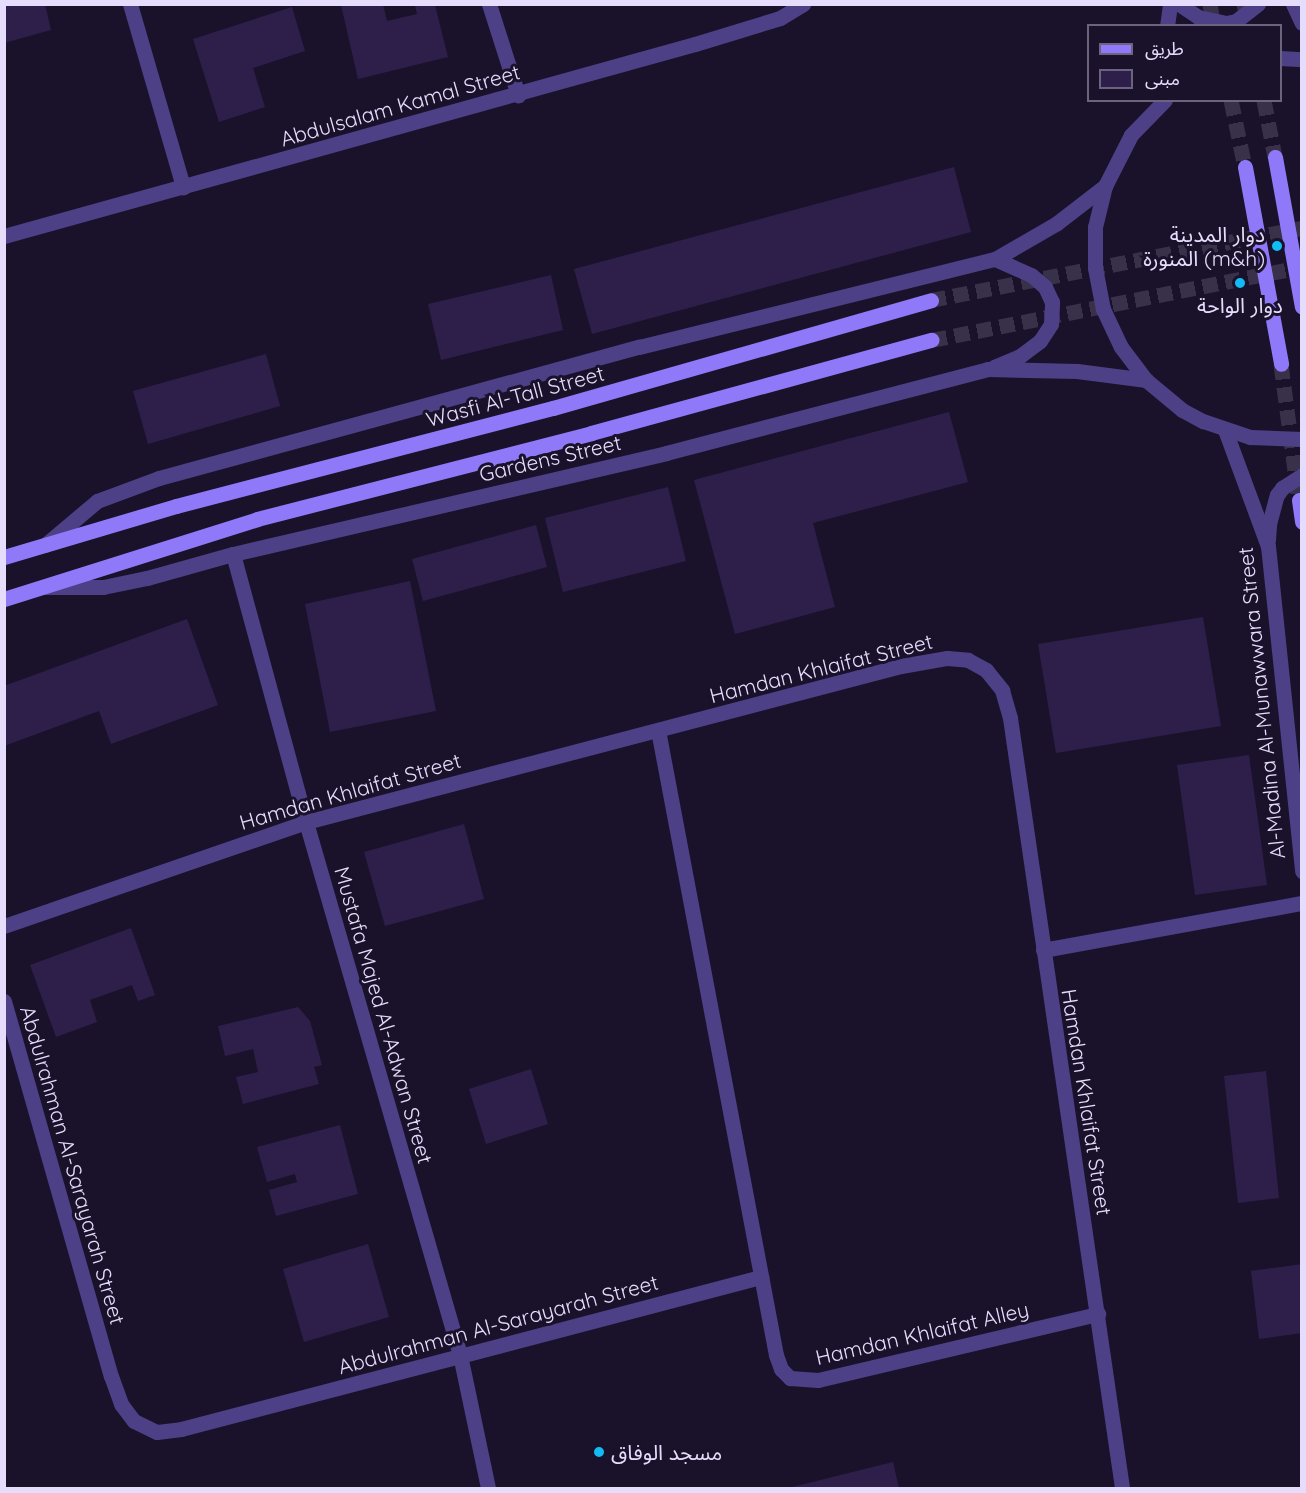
<!DOCTYPE html>
<html>
<head>
<meta charset="utf-8">
<style>
	body { margin:0 }
	#map { position:relative; width:1306px; height:1493px; overflow:hidden; background:#1a122a; font-family:Quicksand,"Noto Sans Arabic",sans-serif }
	div>[style] { position:absolute }
	[style*='--x'] { left:calc(var(--x)*1px); top:calc(var(--y)*1px); width:calc(var(--w)*1px); rotate:calc(var(--a)*1deg) }
	.building>* { inset:0; background:#2e1f4a }
	.secondary-tunnel>* { height:15px; margin-top:-7.5px; transform-origin:0; background:repeating-linear-gradient(90deg,#39304a 0 15px,transparent 0 23px) }
	.minor>* { height:15px; margin:-7.5px; padding:0 7.5px; transform-origin:7.5px; border-radius:7.5px; background:#4d4087 }
	.tertiary>* { height:15px; margin:-7.5px; padding:0 7.5px; transform-origin:7.5px; border-radius:7.5px; background:#4d4087 }
	.secondary>* { height:15px; margin:-7.5px; padding:0 7.5px; transform-origin:7.5px; border-radius:7.5px; background:#9079f9 }
	.dots>* { width:16px; height:16px; translate:-50% -50%; box-sizing:border-box; border:3px solid #1a122a; border-radius:50% }
	span { translate:-50% -50%; white-space:nowrap; text-align:center; line-height:1.15; -webkit-text-stroke:6px #1a122a; paint-order:stroke }
	.street-label { font-size:21px; color:#e6ddfd }
	.poi-label { font-size:21px; color:#e6ddfd }
	.right { translate:-100% -50%; text-align:right }
	.left { translate:0 -50%; text-align:left }
	.frame { position:absolute; inset:0; border:6px solid #e6ddfd; pointer-events:none }
	.legend { position:absolute; left:1087px; top:24px; width:195px; height:78px; box-sizing:border-box; background:#1a122a; border:2px solid #6c637e; margin:0; padding:8px 10px; list-style:none; font-size:18px; color:#e6ddfd }
	.legend li { display:flex; align-items:center; gap:12px; height:30px }
	.legend b { width:30px; border:2px solid #6c637e }
</style>
</head>
<body>
<div id="map">
	<div class="building">
		<div style="clip-path:polygon(4px 4px,45px 4px,51px 30px,4px 43px)"></div>
		<div style="clip-path:polygon(383px 4px,387px 21px,417px 14px,415px 5px,435px 5px,448px 57px,358px 79px,341px 5px)"></div>
		<div style="clip-path:polygon(292px 7px,305px 51px,253px 68px,265px 107px,219px 122px,193px 39px)"></div>
		<div style="clip-path:polygon(954px 167px,971px 232px,592px 334px,574px 269px)"></div>
		<div style="clip-path:polygon(551px 275px,563px 330px,441px 360px,428px 304px)"></div>
		<div style="clip-path:polygon(266px 354px,280px 406px,148px 444px,133px 391px)"></div>
		<div style="clip-path:polygon(949px 412px,968px 482px,813px 523px,835px 607px,735px 634px,694px 480px)"></div>
		<div style="clip-path:polygon(668px 487px,686px 561px,563px 592px,545px 518px)"></div>
		<div style="clip-path:polygon(536px 525px,547px 567px,423px 601px,412px 559px)"></div>
		<div style="clip-path:polygon(410px 581px,436px 711px,330px 732px,305px 604px)"></div>
		<div style="clip-path:polygon(1203px 617px,1221px 726px,1056px 753px,1038px 644px)"></div>
		<div style="clip-path:polygon(187px 619px,218px 705px,111px 744px,99px 711px,4px 746px,4px 686px)"></div>
		<div style="clip-path:polygon(1249px 755px,1267px 885px,1195px 895px,1177px 765px)"></div>
		<div style="clip-path:polygon(464px 824px,484px 899px,385px 926px,364px 852px)"></div>
		<div style="clip-path:polygon(131px 928px,155px 995px,138px 1001px,132px 985px,90px 1000px,97px 1022px,56px 1037px,30px 965px)"></div>
		<div style="clip-path:polygon(298px 1007px,310px 1021px,322px 1065px,314px 1067px,319px 1084px,243px 1104px,236px 1077px,258px 1072px,253px 1049px,225px 1056px,218px 1026px)"></div>
		<div style="clip-path:polygon(531px 1069px,548px 1124px,486px 1144px,469px 1089px)"></div>
		<div style="clip-path:polygon(1266px 1071px,1279px 1198px,1238px 1203px,1224px 1076px)"></div>
		<div style="clip-path:polygon(340px 1125px,358px 1194px,276px 1216px,269px 1190px,297px 1182px,295px 1174px,267px 1182px,257px 1147px)"></div>
		<div style="clip-path:polygon(368px 1244px,389px 1317px,304px 1342px,283px 1269px)"></div>
		<div style="clip-path:polygon(1302px 1264px,1302px 1333px,1259px 1339px,1251px 1271px)"></div>
		<div style="clip-path:polygon(893px 1462px,899px 1488px,788px 1488px)"></div>
	</div>
	<div class="secondary-tunnel">
		<div style="--x:1210;--y:4;--w:22;--a:80"></div>
		<div style="--x:1244;--y:4;--w:23;--a:77"></div>
		<div style="--x:1231;--y:100;--w:68;--a:78.2"></div>
		<div style="--x:1264;--y:100;--w:58;--a:79.1"></div>
		<div style="--x:931;--y:300;--w:378;--a:-11"></div>
		<div style="--x:932;--y:340;--w:377;--a:-11.2"></div>
		<div style="--x:1281;--y:364;--w:137;--a:82.5"></div>
	</div>
	<div class="minor">
		<div style="--x:130;--y:4;--w:191;--a:73.8"></div>
		<div style="--x:489;--y:4;--w:96;--a:72.3"></div>
		<div style="--x:4;--y:236;--w:717;--a:-15.53"></div>
		<div style="--x:695;--y:44;--w:89;--a:-17"></div>
		<div style="--x:780;--y:18;--w:27;--a:-31"></div>
		<div style="--x:233;--y:554;--w:278;--a:74.8"></div>
		<div style="--x:306;--y:822;--w:555;--a:73.88"></div>
		<div style="--x:460;--y:1355;--w:136;--a:78.1"></div>
		<div style="--x:658;--y:730;--w:636;--a:79.31"></div>
		<div style="--x:776;--y:1355;--w:15;--a:70"></div>
		<div style="--x:781;--y:1369;--w:13;--a:45"></div>
		<div style="--x:790;--y:1378;--w:28;--a:4"></div>
		<div style="--x:818;--y:1380;--w:288;--a:-13.3"></div>
		<div style="--x:4;--y:926;--w:319;--a:-19"></div>
		<div style="--x:306;--y:822;--w:615;--a:-14.69"></div>
		<div style="--x:901;--y:666;--w:47;--a:-9.9"></div>
		<div style="--x:947;--y:658;--w:21;--a:5"></div>
		<div style="--x:968;--y:660;--w:21;--a:29"></div>
		<div style="--x:986;--y:670;--w:26;--a:51"></div>
		<div style="--x:1002;--y:690;--w:29;--a:74"></div>
		<div style="--x:1010;--y:718;--w:778;--a:81.72"></div>
		<div style="--x:1043;--y:950;--w:263;--a:-10.3"></div>
		<div style="--x:4;--y:1001;--w:390;--a:74.1"></div>
		<div style="--x:111;--y:1376;--w:30;--a:70"></div>
		<div style="--x:121;--y:1404;--w:21;--a:53"></div>
		<div style="--x:134;--y:1421;--w:25;--a:26"></div>
		<div style="--x:157;--y:1432;--w:24;--a:-7"></div>
		<div style="--x:181;--y:1429;--w:600;--a:-14.69"></div>
	</div>
	<div class="tertiary">
		<div style="--x:1179;--y:4;--w:23;--a:34"></div>
		<div style="--x:1198;--y:17;--w:29;--a:12"></div>
		<div style="--x:1226;--y:23;--w:10;--a:-11"></div>
		<div style="--x:1236;--y:21;--w:28;--a:-38"></div>
		<div style="--x:1293;--y:4;--w:21;--a:65"></div>
		<div style="--x:1167;--y:26;--w:22;--a:-82"></div>
		<div style="--x:1280;--y:58;--w:22;--a:3"></div>
		<div style="--x:1165;--y:100;--w:49;--a:134.2"></div>
		<div style="--x:1131;--y:135;--w:57;--a:117"></div>
		<div style="--x:1105;--y:186;--w:42;--a:103.7"></div>
		<div style="--x:1095;--y:227;--w:41;--a:90"></div>
		<div style="--x:1095;--y:268;--w:42;--a:79"></div>
		<div style="--x:1103;--y:309;--w:42;--a:64.7"></div>
		<div style="--x:1121;--y:347;--w:41;--a:52.9"></div>
		<div style="--x:1146;--y:380;--w:47;--a:39.8"></div>
		<div style="--x:1182;--y:410;--w:24;--a:28"></div>
		<div style="--x:1203;--y:421;--w:50;--a:18.8"></div>
		<div style="--x:1250;--y:437;--w:52;--a:2.2"></div>
		<div style="--x:994;--y:367;--w:28;--a:-23"></div>
		<div style="--x:1020;--y:356;--w:25;--a:-37"></div>
		<div style="--x:1040;--y:341;--w:20;--a:-57"></div>
		<div style="--x:1051;--y:324;--w:22;--a:-87"></div>
		<div style="--x:1052;--y:302;--w:17;--a:-115"></div>
		<div style="--x:1045;--y:287;--w:18;--a:-139"></div>
		<div style="--x:1031;--y:275;--w:39;--a:-156"></div>
		<div style="--x:1225;--y:430;--w:124;--a:69.7"></div>
		<div style="--x:1268;--y:546;--w:327;--a:84"></div>
		<div style="--x:1268;--y:540;--w:16;--a:-86"></div>
		<div style="--x:1269;--y:524;--w:30;--a:-75"></div>
		<div style="--x:1277;--y:495;--w:9;--a:-54"></div>
		<div style="--x:1282;--y:488;--w:24;--a:-33"></div>
		<div style="--x:45;--y:545;--w:68;--a:-40.2"></div>
		<div style="--x:97;--y:501;--w:66;--a:-20.4"></div>
		<div style="--x:159;--y:478;--w:498;--a:-15.3"></div>
		<div style="--x:639;--y:347;--w:367;--a:-13.9"></div>
		<div style="--x:995;--y:259;--w:72;--a:-30.1"></div>
		<div style="--x:1057;--y:223;--w:61;--a:-37.6"></div>
		<div style="--x:45;--y:587;--w:58;--a:0"></div>
		<div style="--x:103;--y:587;--w:45;--a:-11.6"></div>
		<div style="--x:147;--y:578;--w:89;--a:-15.6"></div>
		<div style="--x:233;--y:554;--w:445;--a:-13.1"></div>
		<div style="--x:666;--y:453;--w:333;--a:-14.6"></div>
		<div style="--x:988;--y:369;--w:89;--a:1.3"></div>
		<div style="--x:1077;--y:371;--w:70;--a:7.4"></div>
	</div>
	<div class="secondary">
		<div style="--x:1275;--y:157;--w:152;--a:79.8"></div>
		<div style="--x:1245;--y:167;--w:200;--a:79.6"></div>
		<div style="--x:1299;--y:500;--w:22;--a:82"></div>
		<div style="--x:4;--y:557;--w:179;--a:-16.5"></div>
		<div style="--x:176;--y:506;--w:390;--a:-14.6"></div>
		<div style="--x:553;--y:408;--w:393;--a:-15.9"></div>
		<div style="--x:4;--y:599;--w:265;--a:-17.5"></div>
		<div style="--x:257;--y:519;--w:345;--a:-14.4"></div>
		<div style="--x:591;--y:433;--w:353;--a:-15.3"></div>
	</div>
	<div class="dots">
		<div style="left:1277px;top:246px;background:#13bbf4"></div>
		<div style="left:1240px;top:283px;background:#13bbf4"></div>
		<div style="left:599px;top:1452px;background:#13bbf4"></div>
	</div>
	<div class="street-label">
		<span style="left:400px;top:105px;rotate:-16deg">Abdulsalam Kamal Street</span>
		<span style="left:515px;top:396px;rotate:-15deg">Wasfi Al-Tall Street</span>
		<span style="left:550px;top:458px;rotate:-13deg">Gardens Street</span>
		<span style="left:821px;top:668px;rotate:-14deg">Hamdan Khlaifat Street</span>
		<span style="left:1261px;top:703px;rotate:-96deg">Al-Madina Al-Munawwara Street</span>
		<span style="left:350px;top:791px;rotate:-16deg">Hamdan Khlaifat Street</span>
		<span style="left:384px;top:1015px;rotate:74deg">Mustafa Majed Al-Adwan Street</span>
		<span style="left:1087px;top:1102px;rotate:81deg">Hamdan Khlaifat Street</span>
		<span style="left:73px;top:1165px;rotate:74deg">Abdulrahman Al-Sarayarah Street</span>
		<span style="left:498px;top:1324px;rotate:-15deg">Abdulrahman Al-Sarayarah Street</span>
		<span style="left:922px;top:1333px;rotate:-13deg">Hamdan Khlaifat Alley</span>
	</div>
	<div class="poi-label">
		<span class="right" style="left:1265px;top:246px">دوار المدينة<br>المنورة (m&amp;h)</span>
		<span style="left:1240px;top:305px">دوار الواحة</span>
		<span class="left" style="left:611px;top:1452px">مسجد الوفاق</span>
	</div>
	<div class="frame"></div>
	<ul class="legend">
	<li><b style="height:8px;background:#9079f9"></b>طريق</li>
	<li><b style="height:16px;background:#2e1f4a"></b>مبنى</li>
	</ul>
</div>
</body>
</html>
